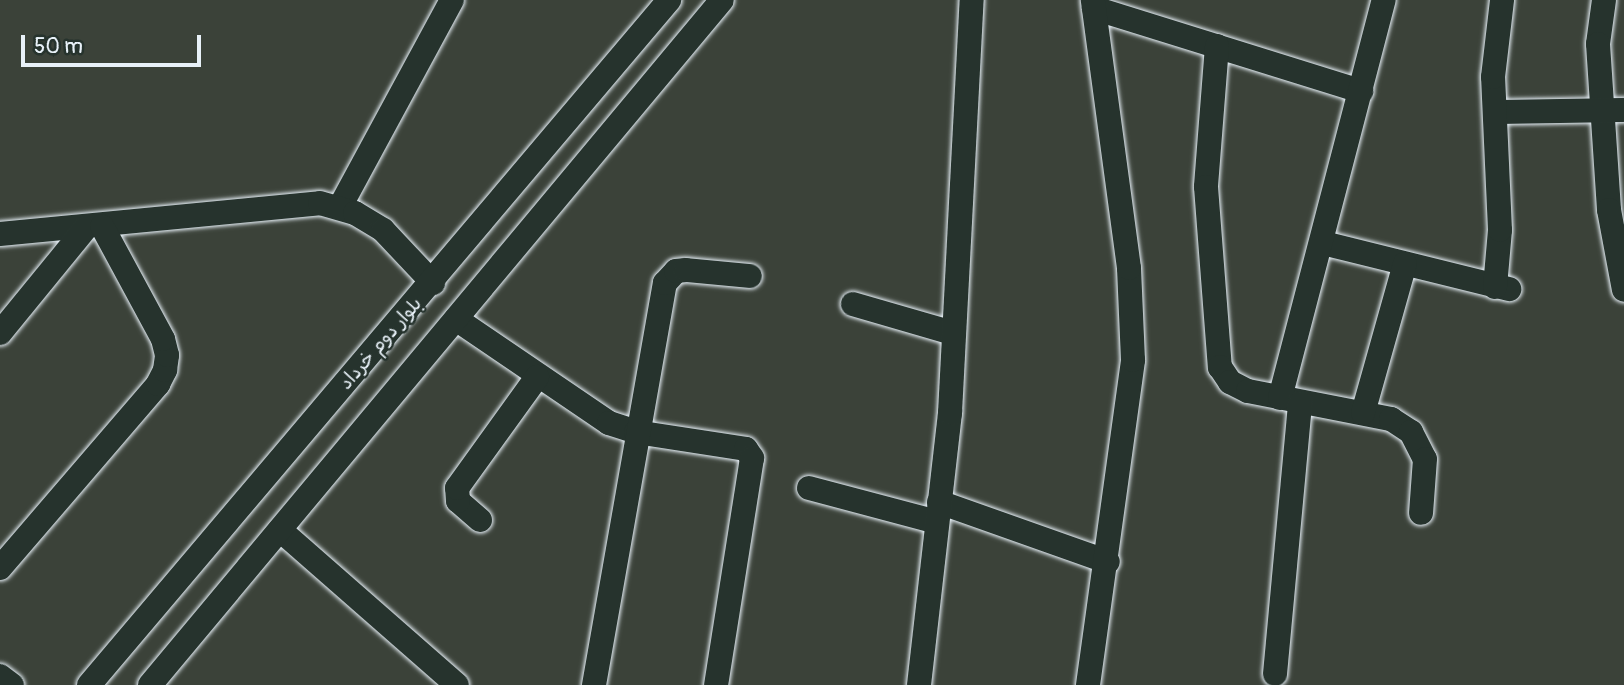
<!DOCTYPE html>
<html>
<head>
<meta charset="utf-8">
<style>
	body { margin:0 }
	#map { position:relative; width:1624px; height:685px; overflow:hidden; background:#3b4239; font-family:Pangolin,"Playpen Sans Arabic",sans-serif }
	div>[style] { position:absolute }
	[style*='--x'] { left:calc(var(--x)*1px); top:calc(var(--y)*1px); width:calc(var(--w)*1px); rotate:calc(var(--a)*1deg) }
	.roads { filter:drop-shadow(0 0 2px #e8f1f8) drop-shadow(0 0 2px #e8f1f8) }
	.minor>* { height:24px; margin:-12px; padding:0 12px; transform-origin:12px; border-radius:12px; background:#26332d }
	span { translate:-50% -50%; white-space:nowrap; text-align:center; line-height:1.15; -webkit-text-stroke:5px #26332d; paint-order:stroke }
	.street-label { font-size:19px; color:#e8f1f8 }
	.scale { position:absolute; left:21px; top:35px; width:180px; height:32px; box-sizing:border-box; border:4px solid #e8f1f8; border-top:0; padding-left:9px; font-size:21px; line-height:24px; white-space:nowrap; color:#e8f1f8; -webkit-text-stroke:5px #26332d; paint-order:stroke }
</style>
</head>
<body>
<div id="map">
	<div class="roads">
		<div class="minor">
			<div style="--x:1604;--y:0;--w:44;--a:97.8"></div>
			<div style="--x:1598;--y:44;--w:166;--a:86.2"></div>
			<div style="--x:1609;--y:210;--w:81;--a:79.4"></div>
			<div style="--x:1094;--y:8;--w:280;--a:17.3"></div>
			<div style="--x:1217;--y:46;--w:141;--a:94.5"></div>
			<div style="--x:1206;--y:187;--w:181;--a:85.6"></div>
			<div style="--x:1220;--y:367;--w:18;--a:56"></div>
			<div style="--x:1230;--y:382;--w:20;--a:27"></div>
			<div style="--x:1248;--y:391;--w:146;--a:11.1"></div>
			<div style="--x:1391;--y:419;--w:24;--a:33"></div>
			<div style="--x:1411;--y:432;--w:30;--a:63"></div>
			<div style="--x:1425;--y:459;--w:54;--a:94.2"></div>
			<div style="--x:1496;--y:112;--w:128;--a:-0.9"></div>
			<div style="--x:340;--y:207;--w:235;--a:-61.6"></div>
			<div style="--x:0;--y:234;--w:321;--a:-5.5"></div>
			<div style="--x:320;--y:203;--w:36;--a:16"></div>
			<div style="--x:355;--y:213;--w:33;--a:31"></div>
			<div style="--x:383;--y:230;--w:73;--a:46.7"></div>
			<div style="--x:1323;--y:243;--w:192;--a:13.9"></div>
			<div style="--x:1495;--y:287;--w:57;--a:-85"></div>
			<div style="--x:1500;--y:230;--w:153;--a:-92.6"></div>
			<div style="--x:1493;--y:77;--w:78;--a:-83.3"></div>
			<div style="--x:853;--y:304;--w:104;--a:16.2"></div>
			<div style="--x:456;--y:319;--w:185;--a:34.2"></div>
			<div style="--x:609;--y:423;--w:28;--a:18"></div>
			<div style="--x:636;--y:432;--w:111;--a:8.8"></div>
			<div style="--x:746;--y:449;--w:11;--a:56"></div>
			<div style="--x:752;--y:458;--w:230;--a:99"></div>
			<div style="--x:0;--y:333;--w:136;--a:-50.7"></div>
			<div style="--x:1280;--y:398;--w:411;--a:-75.4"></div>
			<div style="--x:1363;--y:413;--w:155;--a:-74.3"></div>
			<div style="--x:809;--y:488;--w:132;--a:14.9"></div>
			<div style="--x:939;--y:502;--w:179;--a:19.5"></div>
			<div style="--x:480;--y:520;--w:29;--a:-139"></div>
			<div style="--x:458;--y:501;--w:13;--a:-94"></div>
			<div style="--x:457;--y:488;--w:137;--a:-54.2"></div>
			<div style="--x:280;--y:530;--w:235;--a:41.2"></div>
			<div style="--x:0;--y:568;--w:243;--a:-49.3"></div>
			<div style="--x:158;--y:384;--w:16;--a:-63"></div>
			<div style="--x:165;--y:370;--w:15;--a:-82"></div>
			<div style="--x:167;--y:355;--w:16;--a:-104"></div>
			<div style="--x:163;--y:339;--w:128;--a:-118.4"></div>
			<div style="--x:1275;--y:674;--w:272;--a:-84.7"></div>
			<div style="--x:0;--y:676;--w:15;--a:37"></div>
			<div style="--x:89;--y:685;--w:898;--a:-49.74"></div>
			<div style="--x:150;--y:685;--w:892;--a:-50.14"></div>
			<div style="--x:594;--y:685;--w:408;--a:-80"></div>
			<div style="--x:665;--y:283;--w:16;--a:-47"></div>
			<div style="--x:676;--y:271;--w:10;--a:-6"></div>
			<div style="--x:686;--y:270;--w:64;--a:5.4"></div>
			<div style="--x:919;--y:685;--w:274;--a:-83.5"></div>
			<div style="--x:950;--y:413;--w:414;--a:-87"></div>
			<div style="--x:1088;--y:685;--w:328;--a:-82.1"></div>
			<div style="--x:1133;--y:360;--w:92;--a:-92.5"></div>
			<div style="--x:1129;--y:268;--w:270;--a:-97.7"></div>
		</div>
	</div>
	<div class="street-label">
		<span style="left:381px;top:344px;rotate:-49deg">بلوار دوم خرداد</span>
	</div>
	<div class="scale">50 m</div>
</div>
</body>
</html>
